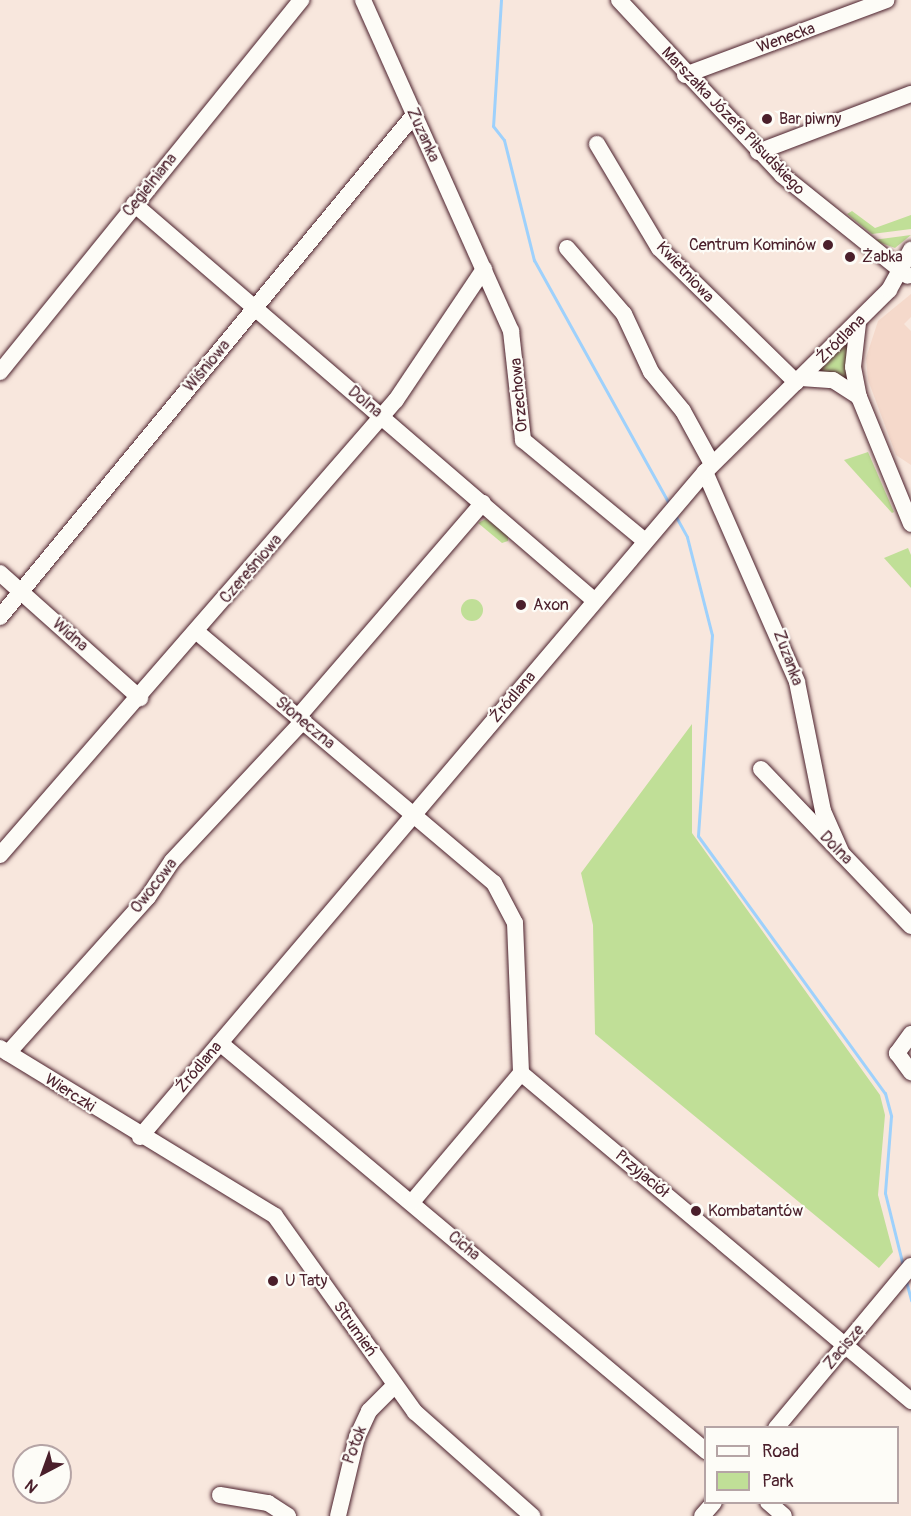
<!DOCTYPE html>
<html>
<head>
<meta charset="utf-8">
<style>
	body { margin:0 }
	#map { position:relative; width:911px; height:1516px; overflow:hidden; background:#f8e7dd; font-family:Pangolin,sans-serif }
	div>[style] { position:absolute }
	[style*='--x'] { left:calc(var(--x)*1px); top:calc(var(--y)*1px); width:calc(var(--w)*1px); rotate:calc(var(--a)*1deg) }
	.built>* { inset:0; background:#f5d9cb }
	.green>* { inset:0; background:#c0df97 }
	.round { border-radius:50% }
	.stream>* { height:3px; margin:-1.5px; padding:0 1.5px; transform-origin:1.5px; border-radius:1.5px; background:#9ed1fc }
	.roads { filter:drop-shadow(0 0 2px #4a1f2b) drop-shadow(0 0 2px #4a1f2b) }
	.minor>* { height:16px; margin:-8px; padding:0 8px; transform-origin:8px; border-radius:8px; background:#fdfcf7 }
	.dots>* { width:16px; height:16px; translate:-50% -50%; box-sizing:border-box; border:3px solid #fdfcf7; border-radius:50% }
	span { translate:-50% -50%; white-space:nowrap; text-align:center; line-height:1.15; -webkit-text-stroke:4.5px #fdfcf7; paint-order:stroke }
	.street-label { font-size:16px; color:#4a1f2b }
	.poi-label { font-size:16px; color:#4a1f2b }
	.left { translate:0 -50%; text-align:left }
	.right { translate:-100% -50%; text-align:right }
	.legend { position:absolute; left:704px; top:1426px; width:195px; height:78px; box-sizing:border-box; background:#fdfcf7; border:2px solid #b5a4a5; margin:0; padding:8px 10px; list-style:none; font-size:18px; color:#4a1f2b }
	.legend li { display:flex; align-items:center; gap:12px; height:30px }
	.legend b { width:30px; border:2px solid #b5a4a5 }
	.north { position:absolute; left:12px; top:1444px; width:60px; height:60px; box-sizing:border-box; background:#fdfcf7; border:2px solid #b5a4a5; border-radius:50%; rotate:221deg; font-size:16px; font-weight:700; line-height:24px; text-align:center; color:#4a1f2b }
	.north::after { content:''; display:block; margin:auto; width:21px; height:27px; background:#4a1f2b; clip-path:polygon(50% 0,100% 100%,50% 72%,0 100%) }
</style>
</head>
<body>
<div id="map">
	<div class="built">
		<div style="clip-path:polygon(911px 294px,911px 317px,904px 324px,911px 331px,911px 465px,896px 455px,868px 380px,866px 358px,878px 321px)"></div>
	</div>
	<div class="green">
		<div style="clip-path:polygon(852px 211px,875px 228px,911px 215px,911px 229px,872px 234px,847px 214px)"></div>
		<div style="clip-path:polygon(911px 235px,895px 248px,873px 240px)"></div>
		<div style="clip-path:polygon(847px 342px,848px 380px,817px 371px)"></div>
		<div style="clip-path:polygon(868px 452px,894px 512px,892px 513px,844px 460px)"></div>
		<div style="clip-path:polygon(486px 519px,508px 535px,508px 541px,502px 543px,478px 523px)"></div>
		<div style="clip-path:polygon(908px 548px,911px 555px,911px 588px,884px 558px)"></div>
		<div class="round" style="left:461px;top:599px;width:22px;height:22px"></div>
		<div style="clip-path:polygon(692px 724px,692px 833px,880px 1095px,885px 1115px,878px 1195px,893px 1252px,879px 1268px,595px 1034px,593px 925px,581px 873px)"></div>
	</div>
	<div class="stream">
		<div style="--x:501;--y:0;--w:126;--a:93.6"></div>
		<div style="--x:493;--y:126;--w:18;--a:52"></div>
		<div style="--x:504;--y:140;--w:124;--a:76"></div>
		<div style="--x:534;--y:260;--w:279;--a:61"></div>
		<div style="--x:675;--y:515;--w:25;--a:61"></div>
		<div style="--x:687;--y:537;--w:101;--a:75.7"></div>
		<div style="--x:712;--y:635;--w:201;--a:94"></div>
		<div style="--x:698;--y:836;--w:318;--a:54"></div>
		<div style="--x:885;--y:1093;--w:24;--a:75"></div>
		<div style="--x:891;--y:1116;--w:77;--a:94.5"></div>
		<div style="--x:885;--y:1193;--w:75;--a:76.1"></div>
		<div style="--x:906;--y:1281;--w:20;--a:75"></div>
	</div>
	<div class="roads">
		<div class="minor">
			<div style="--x:363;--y:0;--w:363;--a:65.9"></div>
			<div style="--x:511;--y:331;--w:110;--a:83.7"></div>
			<div style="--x:523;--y:440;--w:158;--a:39.6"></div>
			<div style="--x:619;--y:0;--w:239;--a:47"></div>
			<div style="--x:782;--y:175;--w:161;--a:38.7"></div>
			<div style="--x:685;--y:75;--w:215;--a:-20.4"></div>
			<div style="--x:597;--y:144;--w:121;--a:59.2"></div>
			<div style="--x:659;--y:248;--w:192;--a:44.4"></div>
			<div style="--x:758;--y:152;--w:164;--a:-20.8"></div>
			<div style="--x:134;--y:204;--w:608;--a:40.73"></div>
			<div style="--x:567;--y:248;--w:87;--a:49.2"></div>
			<div style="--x:624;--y:314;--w:64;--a:65"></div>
			<div style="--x:651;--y:372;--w:50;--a:50.6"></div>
			<div style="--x:683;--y:411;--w:60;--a:61.3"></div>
			<div style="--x:858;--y:323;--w:44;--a:96.5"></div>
			<div style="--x:853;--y:367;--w:31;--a:79"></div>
			<div style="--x:859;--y:397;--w:137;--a:67.7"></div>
			<div style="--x:0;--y:372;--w:479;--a:-51"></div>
			<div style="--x:801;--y:378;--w:32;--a:4"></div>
			<div style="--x:833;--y:380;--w:31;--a:33"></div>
			<div style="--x:705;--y:472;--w:229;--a:66.3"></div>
			<div style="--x:797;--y:682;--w:132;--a:78.6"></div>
			<div style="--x:823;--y:811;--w:47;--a:66.2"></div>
			<div style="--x:0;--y:573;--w:188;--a:41.8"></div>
			<div style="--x:0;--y:617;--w:651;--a:-50.49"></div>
			<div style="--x:197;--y:632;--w:389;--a:40.2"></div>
			<div style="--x:494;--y:883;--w:45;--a:62.3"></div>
			<div style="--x:515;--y:923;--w:150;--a:87.7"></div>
			<div style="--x:521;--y:1073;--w:510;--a:40.06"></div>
			<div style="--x:298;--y:717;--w:283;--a:-49.2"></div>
			<div style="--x:761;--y:769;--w:217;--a:46.3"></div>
			<div style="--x:0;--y:855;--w:603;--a:-48.97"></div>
			<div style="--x:396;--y:400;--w:158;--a:-56.1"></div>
			<div style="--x:911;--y:1034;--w:24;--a:126"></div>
			<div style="--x:897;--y:1053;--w:24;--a:54"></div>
			<div style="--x:220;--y:1043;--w:635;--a:40.01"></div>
			<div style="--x:0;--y:1048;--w:322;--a:31.4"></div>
			<div style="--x:275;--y:1216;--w:241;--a:54.5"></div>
			<div style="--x:415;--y:1412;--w:157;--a:41.6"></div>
			<div style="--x:8;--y:1053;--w:210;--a:-48.1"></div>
			<div style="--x:148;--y:897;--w:43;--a:-56.3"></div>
			<div style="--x:172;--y:861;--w:192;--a:-46.9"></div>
			<div style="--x:140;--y:1137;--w:873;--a:-49.65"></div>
			<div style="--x:705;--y:472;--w:259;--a:-44.7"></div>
			<div style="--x:889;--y:290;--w:46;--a:-61.2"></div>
			<div style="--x:412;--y:1202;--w:169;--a:-49.8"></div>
			<div style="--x:776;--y:1428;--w:211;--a:-50.2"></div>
			<div style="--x:220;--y:1495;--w:49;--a:9.5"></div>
			<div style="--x:268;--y:1503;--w:24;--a:33"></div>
			<div style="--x:768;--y:1502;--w:21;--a:41"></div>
			<div style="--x:338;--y:1516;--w:81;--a:-76.5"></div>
			<div style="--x:357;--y:1437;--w:29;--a:-65"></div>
			<div style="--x:369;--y:1411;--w:35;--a:-45"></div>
			<div style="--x:702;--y:1516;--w:18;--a:-49"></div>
		</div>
	</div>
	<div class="dots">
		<div style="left:767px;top:119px;background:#4a1f2b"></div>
		<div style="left:828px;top:245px;background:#4a1f2b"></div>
		<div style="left:850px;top:257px;background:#4a1f2b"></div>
		<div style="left:521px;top:605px;background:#4a1f2b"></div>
		<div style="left:696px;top:1211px;background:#4a1f2b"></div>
		<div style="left:273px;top:1281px;background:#4a1f2b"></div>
	</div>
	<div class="street-label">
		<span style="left:786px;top:38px;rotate:-20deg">Wenecka</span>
		<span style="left:733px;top:121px;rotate:46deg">Marszałka Józefa Piłsudskiego</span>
		<span style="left:423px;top:135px;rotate:66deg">Zuzanka</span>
		<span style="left:150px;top:185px;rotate:-51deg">Cegielniana</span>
		<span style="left:685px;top:272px;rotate:47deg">Kwietniowa</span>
		<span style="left:841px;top:339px;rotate:-45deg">Źródlana</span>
		<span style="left:207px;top:366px;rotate:-50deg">Wiśniowa</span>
		<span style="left:519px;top:395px;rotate:-95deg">Orzechowa</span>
		<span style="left:365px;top:402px;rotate:40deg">Dolna</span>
		<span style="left:251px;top:569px;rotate:-49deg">Czereśniowa</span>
		<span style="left:70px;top:635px;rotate:41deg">Widna</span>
		<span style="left:788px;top:658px;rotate:70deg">Zuzanka</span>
		<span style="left:513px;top:697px;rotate:-50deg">Źródlana</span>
		<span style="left:305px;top:723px;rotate:40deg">Słoneczna</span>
		<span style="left:836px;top:848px;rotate:46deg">Dolna</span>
		<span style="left:154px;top:886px;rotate:-52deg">Owocowa</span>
		<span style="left:199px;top:1067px;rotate:-50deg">Źródlana</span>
		<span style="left:70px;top:1093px;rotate:33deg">Wierczki</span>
		<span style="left:642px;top:1174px;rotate:40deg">Przyjaciół</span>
		<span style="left:464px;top:1246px;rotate:40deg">Cicha</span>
		<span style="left:355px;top:1329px;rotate:55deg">Strumień</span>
		<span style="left:844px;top:1347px;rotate:-50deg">Zacisze</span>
		<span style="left:355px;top:1445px;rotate:-69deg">Potok</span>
	</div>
	<div class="poi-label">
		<span class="left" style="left:779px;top:119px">Bar piwny</span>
		<span class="right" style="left:816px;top:245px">Centrum Kominów</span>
		<span class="left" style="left:862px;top:257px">Żabka</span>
		<span class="left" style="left:533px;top:605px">Axon</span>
		<span class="left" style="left:708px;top:1211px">Kombatantów</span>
		<span class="left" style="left:285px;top:1281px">U Taty</span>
	</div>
	<ul class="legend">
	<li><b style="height:8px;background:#fdfcf7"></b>Road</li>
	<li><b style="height:16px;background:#c0df97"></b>Park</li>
	</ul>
	<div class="north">N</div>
</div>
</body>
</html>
